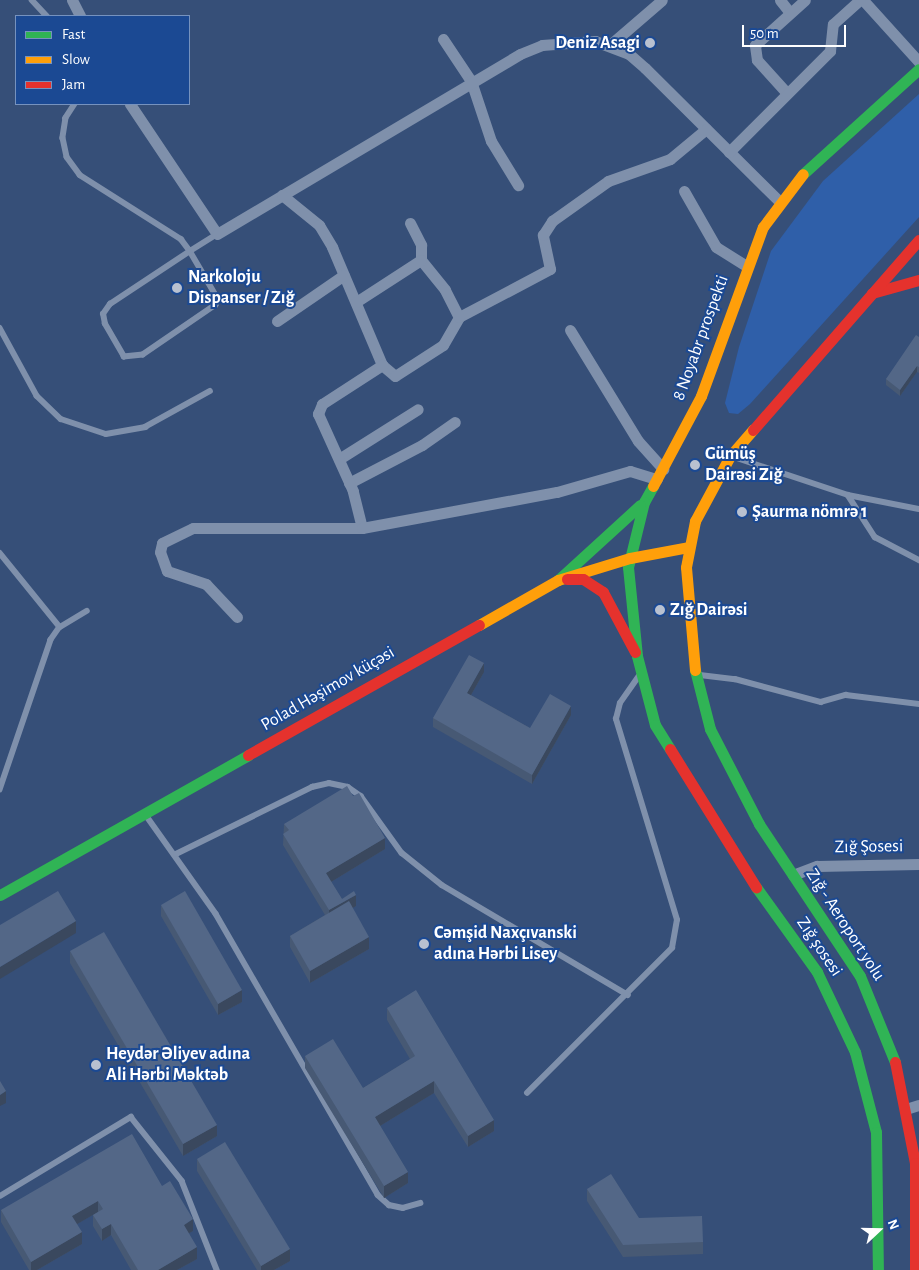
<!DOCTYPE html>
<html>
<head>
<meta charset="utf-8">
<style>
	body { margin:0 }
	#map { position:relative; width:919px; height:1270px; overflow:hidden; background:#364f78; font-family:"Alegreya Sans",sans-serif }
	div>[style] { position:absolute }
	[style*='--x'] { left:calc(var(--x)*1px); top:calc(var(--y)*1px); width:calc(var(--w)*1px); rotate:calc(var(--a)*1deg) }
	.green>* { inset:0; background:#2f5fa9 }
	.lane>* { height:5.5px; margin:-2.75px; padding:0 2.75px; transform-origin:2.75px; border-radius:2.75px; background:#7f90ab }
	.street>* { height:11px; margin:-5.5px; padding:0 5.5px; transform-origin:5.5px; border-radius:5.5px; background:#7f90ab }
	.fast>* { height:11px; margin:-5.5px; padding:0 5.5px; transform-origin:5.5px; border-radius:5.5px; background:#30b455 }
	.slow>* { height:11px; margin:-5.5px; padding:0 5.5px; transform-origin:5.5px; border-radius:5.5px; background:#ff9f0a }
	.jam>* { height:11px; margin:-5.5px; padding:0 5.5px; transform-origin:5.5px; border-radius:5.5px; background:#e5322d }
	.wall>* { inset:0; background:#475974 }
	.shaded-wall>* { inset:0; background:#3a485e }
	.building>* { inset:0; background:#536787 }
	.dots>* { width:14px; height:14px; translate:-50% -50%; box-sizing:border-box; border:2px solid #1b4993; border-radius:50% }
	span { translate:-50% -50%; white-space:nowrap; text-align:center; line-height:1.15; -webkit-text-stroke:4px #1b4993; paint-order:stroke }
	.poi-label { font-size:18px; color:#fff; font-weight:700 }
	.right { translate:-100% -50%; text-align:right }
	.left { translate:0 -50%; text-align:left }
	.street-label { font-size:18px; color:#fff }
	.legend { position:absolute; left:15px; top:15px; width:175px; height:90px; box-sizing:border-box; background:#1b4993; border:1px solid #7692be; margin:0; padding:6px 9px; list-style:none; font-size:15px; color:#fff }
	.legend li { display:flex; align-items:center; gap:10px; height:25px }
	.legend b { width:25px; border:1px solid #7692be }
	.north { position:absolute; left:854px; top:1205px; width:50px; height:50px; -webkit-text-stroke:4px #1b4993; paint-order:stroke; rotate:69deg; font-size:14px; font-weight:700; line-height:20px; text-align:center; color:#fff }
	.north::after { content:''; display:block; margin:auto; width:18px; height:22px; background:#fff; clip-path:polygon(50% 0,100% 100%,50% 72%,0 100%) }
	.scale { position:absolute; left:742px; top:25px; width:104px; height:22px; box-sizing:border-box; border:2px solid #fff; border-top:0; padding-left:6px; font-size:15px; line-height:18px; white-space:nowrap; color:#fff; -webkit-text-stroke:4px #1b4993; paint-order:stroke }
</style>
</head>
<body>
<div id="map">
	<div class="green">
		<div style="clip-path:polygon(919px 94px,919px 217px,750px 404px,738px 414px,729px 413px,725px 403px,739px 347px,771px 251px,823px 181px)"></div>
	</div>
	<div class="lane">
		<div style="--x:32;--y:0;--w:22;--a:47"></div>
		<div style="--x:75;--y:104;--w:17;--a:123"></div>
		<div style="--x:66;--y:118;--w:20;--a:99"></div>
		<div style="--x:63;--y:138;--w:19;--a:78"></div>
		<div style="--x:67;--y:157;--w:22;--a:54"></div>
		<div style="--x:80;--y:175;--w:120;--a:32.4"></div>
		<div style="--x:181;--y:239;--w:15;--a:53"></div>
		<div style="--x:190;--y:251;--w:53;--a:59.6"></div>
		<div style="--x:217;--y:297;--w:8;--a:97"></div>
		<div style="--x:216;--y:305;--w:88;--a:145.6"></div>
		<div style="--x:143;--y:355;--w:19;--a:174"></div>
		<div style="--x:124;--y:357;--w:38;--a:-120"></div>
		<div style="--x:105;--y:324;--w:10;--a:-101"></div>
		<div style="--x:103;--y:314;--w:12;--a:-55"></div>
		<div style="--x:110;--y:304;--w:96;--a:-33.5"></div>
		<div style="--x:190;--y:251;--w:32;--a:-32"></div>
		<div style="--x:0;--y:328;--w:77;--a:61.4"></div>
		<div style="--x:37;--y:396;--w:33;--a:44"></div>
		<div style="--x:61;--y:419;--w:47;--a:18.4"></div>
		<div style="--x:106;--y:434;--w:40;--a:-10"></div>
		<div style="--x:145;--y:427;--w:74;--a:-29"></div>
		<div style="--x:734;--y:457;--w:120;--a:18.4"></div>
		<div style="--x:848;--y:495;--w:50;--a:57.3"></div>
		<div style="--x:875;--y:537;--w:50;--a:27.6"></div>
		<div style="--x:848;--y:495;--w:72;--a:11.2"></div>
		<div style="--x:0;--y:553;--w:95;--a:51"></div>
		<div style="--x:60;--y:627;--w:16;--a:125"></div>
		<div style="--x:51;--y:640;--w:158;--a:108.8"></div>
		<div style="--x:60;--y:627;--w:31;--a:-31"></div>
		<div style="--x:700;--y:675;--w:35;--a:7"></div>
		<div style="--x:735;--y:679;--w:89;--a:15"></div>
		<div style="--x:821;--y:702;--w:26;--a:-16"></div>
		<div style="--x:846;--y:695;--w:74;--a:7"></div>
		<div style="--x:146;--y:815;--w:121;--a:54.7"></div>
		<div style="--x:216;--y:914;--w:324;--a:60"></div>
		<div style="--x:378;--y:1195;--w:15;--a:42"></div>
		<div style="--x:389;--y:1205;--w:14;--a:12"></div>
		<div style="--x:403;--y:1208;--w:18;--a:-16"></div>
		<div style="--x:176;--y:854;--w:152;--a:-26.2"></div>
		<div style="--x:312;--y:787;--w:17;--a:-13"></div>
		<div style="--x:329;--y:783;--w:19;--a:12"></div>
		<div style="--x:348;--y:787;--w:16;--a:35"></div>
		<div style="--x:361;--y:796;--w:70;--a:54.3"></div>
		<div style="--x:402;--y:853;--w:51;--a:38.7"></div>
		<div style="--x:442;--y:885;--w:216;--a:30.6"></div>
		<div style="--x:527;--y:1093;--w:205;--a:-45"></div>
		<div style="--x:672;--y:948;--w:28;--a:-80"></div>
		<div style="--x:677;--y:920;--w:210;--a:-106.9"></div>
		<div style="--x:616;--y:719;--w:16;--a:-76"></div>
		<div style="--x:620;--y:703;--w:32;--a:-55"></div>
		<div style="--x:0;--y:1196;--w:153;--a:-31.1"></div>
		<div style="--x:131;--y:1117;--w:82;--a:51.4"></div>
		<div style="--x:182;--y:1181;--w:96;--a:68.5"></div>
	</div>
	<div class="street">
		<div style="--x:72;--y:0;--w:18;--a:63"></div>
		<div style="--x:780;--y:0;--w:16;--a:52"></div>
		<div style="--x:863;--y:0;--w:84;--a:47.9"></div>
		<div style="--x:443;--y:39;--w:50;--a:56.3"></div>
		<div style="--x:471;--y:81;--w:63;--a:71.6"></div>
		<div style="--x:491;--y:141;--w:52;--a:58.5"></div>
		<div style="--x:611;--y:44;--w:67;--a:-40.8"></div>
		<div style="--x:785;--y:91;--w:42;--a:-132.1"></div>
		<div style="--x:757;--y:60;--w:15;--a:-98"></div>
		<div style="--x:755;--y:45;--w:67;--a:-42"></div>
		<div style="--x:130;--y:104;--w:156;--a:56.2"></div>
		<div style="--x:217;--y:234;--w:352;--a:-30.7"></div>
		<div style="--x:520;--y:54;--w:24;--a:-22"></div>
		<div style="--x:542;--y:45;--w:53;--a:-4.3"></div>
		<div style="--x:595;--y:41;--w:36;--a:21"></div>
		<div style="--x:629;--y:54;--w:21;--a:41"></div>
		<div style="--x:645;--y:68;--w:189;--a:44.8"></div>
		<div style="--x:729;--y:152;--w:143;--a:-45"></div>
		<div style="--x:830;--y:51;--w:27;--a:-84"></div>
		<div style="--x:833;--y:24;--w:36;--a:-42"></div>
		<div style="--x:684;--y:191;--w:64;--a:60.3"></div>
		<div style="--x:716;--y:247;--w:34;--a:32"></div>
		<div style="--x:282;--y:195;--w:48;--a:39"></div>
		<div style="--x:319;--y:225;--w:26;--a:59"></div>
		<div style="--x:332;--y:247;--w:128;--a:67"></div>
		<div style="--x:382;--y:365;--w:17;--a:40"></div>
		<div style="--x:395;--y:376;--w:57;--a:-32.9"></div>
		<div style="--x:443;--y:345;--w:32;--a:-60"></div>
		<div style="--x:459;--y:317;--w:103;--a:-27.8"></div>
		<div style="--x:550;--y:269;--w:35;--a:-102"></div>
		<div style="--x:543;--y:235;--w:17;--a:-57"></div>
		<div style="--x:552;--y:221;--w:69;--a:-35.5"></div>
		<div style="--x:608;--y:181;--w:66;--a:-19.5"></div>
		<div style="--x:670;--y:159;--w:47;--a:-39.8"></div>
		<div style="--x:410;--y:223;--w:25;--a:63"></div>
		<div style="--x:421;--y:245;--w:15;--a:90"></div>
		<div style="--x:421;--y:260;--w:38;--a:51"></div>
		<div style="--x:445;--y:290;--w:30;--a:63"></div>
		<div style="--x:356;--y:302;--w:77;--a:-32.9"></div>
		<div style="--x:277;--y:321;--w:81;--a:-34.5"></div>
		<div style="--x:570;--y:330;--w:130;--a:58.5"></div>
		<div style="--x:638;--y:441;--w:38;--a:48"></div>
		<div style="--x:339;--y:459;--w:93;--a:-32.3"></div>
		<div style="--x:349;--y:483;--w:82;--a:-27.5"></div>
		<div style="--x:422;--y:445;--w:40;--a:-34.9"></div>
		<div style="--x:362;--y:528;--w:38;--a:-104"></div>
		<div style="--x:353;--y:491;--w:85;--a:-114.4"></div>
		<div style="--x:318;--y:414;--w:11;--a:-68"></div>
		<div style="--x:322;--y:404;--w:72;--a:-33"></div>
		<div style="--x:237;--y:617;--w:45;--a:-133.2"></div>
		<div style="--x:206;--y:584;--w:41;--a:-161.6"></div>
		<div style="--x:167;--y:571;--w:20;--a:-110"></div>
		<div style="--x:160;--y:552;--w:9;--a:-77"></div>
		<div style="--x:162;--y:543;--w:34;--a:-26"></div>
		<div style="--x:193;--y:528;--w:169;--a:0"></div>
		<div style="--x:362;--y:528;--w:198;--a:-10.5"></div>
		<div style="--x:557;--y:492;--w:76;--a:-16"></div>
		<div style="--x:630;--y:471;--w:28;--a:17"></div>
		<div style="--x:793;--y:875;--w:26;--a:-21"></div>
		<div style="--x:817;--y:866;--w:102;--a:-1.1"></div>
		<div style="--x:909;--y:1108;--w:10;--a:-17"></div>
	</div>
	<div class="fast">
		<div style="--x:803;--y:174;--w:156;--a:-42.2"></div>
		<div style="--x:653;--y:486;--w:18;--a:119"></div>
		<div style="--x:644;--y:502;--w:67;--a:103.8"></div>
		<div style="--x:628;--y:567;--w:89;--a:84.2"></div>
		<div style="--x:637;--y:656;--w:71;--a:75.4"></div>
		<div style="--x:655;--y:725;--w:28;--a:58"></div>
		<div style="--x:558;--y:580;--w:111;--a:-42.4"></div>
		<div style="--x:695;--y:670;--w:61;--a:75.7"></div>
		<div style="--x:710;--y:729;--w:107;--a:62.7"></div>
		<div style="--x:759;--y:824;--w:182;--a:56.4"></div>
		<div style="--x:860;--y:976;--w:93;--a:67.9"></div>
		<div style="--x:756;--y:887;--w:105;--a:54.3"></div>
		<div style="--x:817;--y:972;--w:89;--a:64.6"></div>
		<div style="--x:855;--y:1052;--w:83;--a:75.3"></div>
		<div style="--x:876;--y:1132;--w:138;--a:89.2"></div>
		<div style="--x:0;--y:895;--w:285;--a:-29.4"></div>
	</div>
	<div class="slow">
		<div style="--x:653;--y:486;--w:102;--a:-61.9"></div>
		<div style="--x:701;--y:396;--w:180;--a:-69.9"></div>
		<div style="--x:763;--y:227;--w:66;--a:-53"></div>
		<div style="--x:479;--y:625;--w:91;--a:-29.7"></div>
		<div style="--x:558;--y:580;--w:75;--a:-17"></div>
		<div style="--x:630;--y:558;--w:59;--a:-10.7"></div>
		<div style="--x:695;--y:670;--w:103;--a:-95"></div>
		<div style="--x:686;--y:567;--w:47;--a:-78.9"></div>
		<div style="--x:695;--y:521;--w:74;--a:-61.7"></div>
		<div style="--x:730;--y:456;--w:35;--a:-49"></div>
	</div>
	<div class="jam">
		<div style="--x:872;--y:293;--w:49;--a:-15.5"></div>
		<div style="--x:753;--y:430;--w:252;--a:-48.9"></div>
		<div style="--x:567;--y:579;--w:16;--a:0"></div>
		<div style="--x:583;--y:579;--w:24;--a:33"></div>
		<div style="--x:603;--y:592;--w:68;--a:61.9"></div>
		<div style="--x:670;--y:749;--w:163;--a:58.1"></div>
		<div style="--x:248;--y:755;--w:265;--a:-29.4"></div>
		<div style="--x:895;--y:1062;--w:103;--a:78.8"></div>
		<div style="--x:915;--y:1163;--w:107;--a:90"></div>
	</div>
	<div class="wall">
		<div style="clip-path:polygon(919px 337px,919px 373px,917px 372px,900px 396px,886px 385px,886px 379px)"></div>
		<div style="clip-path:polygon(484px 672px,471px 695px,530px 728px,571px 715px,532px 784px,433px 727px,433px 718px)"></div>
		<div style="clip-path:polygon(353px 796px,385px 849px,331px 882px,342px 899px,356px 906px,352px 908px,369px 949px,310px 983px,290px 947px,290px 936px,325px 915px,283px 845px,284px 824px)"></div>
		<div style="clip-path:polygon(161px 905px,242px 1002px,218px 1015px,161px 916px)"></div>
		<div style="clip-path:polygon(70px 951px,217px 1136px,183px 1156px,70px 963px)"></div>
		<div style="clip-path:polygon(387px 1008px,494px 1131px,468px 1147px,434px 1093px,380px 1126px,408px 1183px,384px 1198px,305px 1068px,305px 1056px,363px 1088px,410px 1059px,387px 1020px)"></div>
		<div style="clip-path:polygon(197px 1159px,290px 1261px,274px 1270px,257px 1270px,197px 1171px)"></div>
		<div style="clip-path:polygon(162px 1186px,193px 1231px,189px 1233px,197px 1259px,177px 1270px,131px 1270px,111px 1235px,102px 1241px,93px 1226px,93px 1215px,98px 1212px,77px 1224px,82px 1244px,37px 1270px,29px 1270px,1px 1222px,1px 1210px)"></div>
		<div style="clip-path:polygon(587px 1189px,639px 1218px,703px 1242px,703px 1254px,623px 1257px,587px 1201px)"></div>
	</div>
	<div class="shaded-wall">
		<div style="clip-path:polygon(917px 366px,917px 372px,900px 396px,900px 390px)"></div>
		<div style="clip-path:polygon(484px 663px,484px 672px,467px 702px,467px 693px)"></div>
		<div style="clip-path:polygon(571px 706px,571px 715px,532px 784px,532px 775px)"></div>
		<div style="clip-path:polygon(385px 838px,385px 849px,326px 885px,326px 873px)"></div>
		<div style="clip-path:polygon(356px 895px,356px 906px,329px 922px,329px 910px)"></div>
		<div style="clip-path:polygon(76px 921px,76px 933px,0 979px,0 967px)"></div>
		<div style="clip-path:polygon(369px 937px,369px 949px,310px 983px,310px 971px)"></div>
		<div style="clip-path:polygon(242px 990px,242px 1002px,218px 1015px,218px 1004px)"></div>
		<div style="clip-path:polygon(434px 1081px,434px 1093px,375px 1129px,375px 1117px)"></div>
		<div style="clip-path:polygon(6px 1091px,6px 1103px,0 1106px,0 1095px)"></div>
		<div style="clip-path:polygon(494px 1120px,494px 1131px,468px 1147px,468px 1136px)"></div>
		<div style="clip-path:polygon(217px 1125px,217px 1136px,183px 1156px,183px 1144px)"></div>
		<div style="clip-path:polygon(408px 1172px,408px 1183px,384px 1198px,384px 1186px)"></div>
		<div style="clip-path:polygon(98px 1201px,98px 1212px,72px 1227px,72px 1216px)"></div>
		<div style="clip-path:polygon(193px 1219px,193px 1231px,184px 1236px,184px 1225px)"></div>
		<div style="clip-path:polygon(111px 1224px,111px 1235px,102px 1241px,102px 1229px)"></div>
		<div style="clip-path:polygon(82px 1232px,82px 1244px,37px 1270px,31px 1270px,31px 1262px)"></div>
		<div style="clip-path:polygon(197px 1247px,197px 1259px,177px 1270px,158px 1270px)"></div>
		<div style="clip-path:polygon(290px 1249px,290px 1261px,274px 1270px,261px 1270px,261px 1266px)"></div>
	</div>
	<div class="building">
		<div style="clip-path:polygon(916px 335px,919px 337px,919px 367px,917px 366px,900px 390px,886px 379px)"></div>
		<div style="clip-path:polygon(469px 655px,484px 663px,467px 693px,530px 728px,550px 694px,571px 706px,532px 775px,433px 718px)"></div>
		<div style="clip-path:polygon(347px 786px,353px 796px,359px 793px,385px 838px,326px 873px,342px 899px,354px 891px,356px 895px,329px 910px,283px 834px,289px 830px,284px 824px)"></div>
		<div style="clip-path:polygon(58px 891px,76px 921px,0 967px,0 925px)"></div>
		<div style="clip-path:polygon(185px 891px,242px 990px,218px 1004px,161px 905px)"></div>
		<div style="clip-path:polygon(349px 901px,369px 937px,310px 971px,290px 936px)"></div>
		<div style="clip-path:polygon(104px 932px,217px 1125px,183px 1144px,70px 951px)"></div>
		<div style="clip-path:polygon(416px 990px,494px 1120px,468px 1136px,434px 1081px,375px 1117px,408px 1172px,384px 1186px,305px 1056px,333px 1039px,363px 1088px,415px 1056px,387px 1008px)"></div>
		<div style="clip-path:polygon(0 1081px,6px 1091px,0 1095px)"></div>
		<div style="clip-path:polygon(132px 1134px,162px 1186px,170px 1181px,193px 1219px,184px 1225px,197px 1247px,158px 1270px,138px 1270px,111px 1224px,102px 1229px,93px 1215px,103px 1209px,98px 1201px,72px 1216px,82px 1232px,31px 1262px,1px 1210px)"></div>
		<div style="clip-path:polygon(225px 1142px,290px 1249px,261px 1266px,197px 1159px)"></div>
		<div style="clip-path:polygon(611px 1174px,639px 1218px,702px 1216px,703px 1242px,623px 1245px,587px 1189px)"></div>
	</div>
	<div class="dots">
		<div style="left:650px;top:43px;background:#b9c1d0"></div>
		<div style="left:177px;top:288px;background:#b9c1d0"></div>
		<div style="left:695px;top:465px;background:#b9c1d0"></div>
		<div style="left:742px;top:512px;background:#b9c1d0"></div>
		<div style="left:660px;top:610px;background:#b9c1d0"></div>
		<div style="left:424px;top:944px;background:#b9c1d0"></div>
		<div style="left:96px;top:1065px;background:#b9c1d0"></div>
	</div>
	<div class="poi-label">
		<span class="right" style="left:640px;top:43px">Deniz Asagi</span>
		<span class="left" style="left:188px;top:288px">Narkoloju<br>Dispanser / Zığ</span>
		<span class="left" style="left:705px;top:465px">Gümüş<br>Dairəsi Zığ</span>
		<span class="left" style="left:752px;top:512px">Şaurma nömrә 1</span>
		<span class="left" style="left:670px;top:610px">Zığ Dairəsi</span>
		<span class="left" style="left:434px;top:944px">Cəmşid Naxçıvanski<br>adına Hərbi Lisey</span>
		<span class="left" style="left:106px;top:1065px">Heydər Əliyev adına<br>Ali Hərbi Məktəb</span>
	</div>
	<div class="street-label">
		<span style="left:701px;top:338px;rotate:-70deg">8 Noyabr prospekti</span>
		<span style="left:328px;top:689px;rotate:-30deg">Polad Həşimov küçəsi</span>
		<span style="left:869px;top:847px;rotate:-1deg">Zığ Şosesi</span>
		<span style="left:845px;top:925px;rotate:57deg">Zığ - Aeroport yolu</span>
		<span style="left:819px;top:947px;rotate:56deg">Zığ şosesi</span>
	</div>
	<ul class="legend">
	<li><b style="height:6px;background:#30b455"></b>Fast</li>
	<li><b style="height:6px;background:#ff9f0a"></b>Slow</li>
	<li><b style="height:6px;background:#e5322d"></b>Jam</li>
	</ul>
	<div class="north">N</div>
	<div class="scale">50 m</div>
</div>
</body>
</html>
